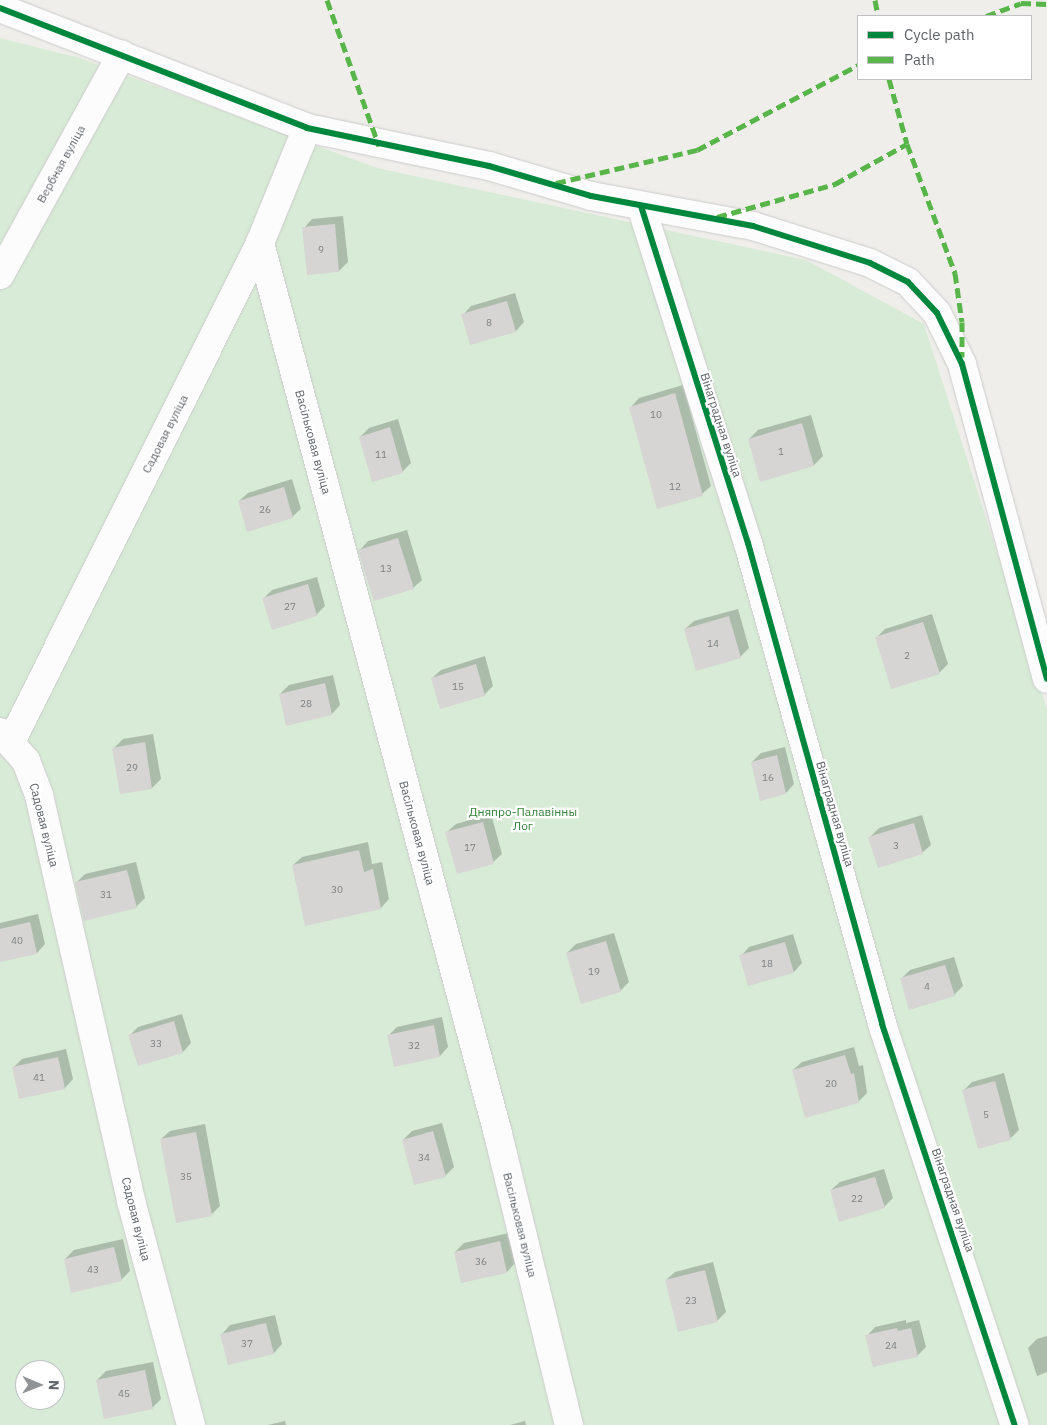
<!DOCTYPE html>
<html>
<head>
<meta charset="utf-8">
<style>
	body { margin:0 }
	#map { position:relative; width:1047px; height:1425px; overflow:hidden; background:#efeeea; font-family:"IBM Plex Sans",sans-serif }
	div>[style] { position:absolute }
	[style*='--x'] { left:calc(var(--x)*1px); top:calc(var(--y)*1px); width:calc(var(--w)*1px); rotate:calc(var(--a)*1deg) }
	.green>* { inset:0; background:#d8ebd6 }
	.shadow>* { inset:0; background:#0003 }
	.building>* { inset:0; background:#d6d5d3 }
	.roads { filter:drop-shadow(0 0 1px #cbcccc) drop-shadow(0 0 1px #cbcccc) }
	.minor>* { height:28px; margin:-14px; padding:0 14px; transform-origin:14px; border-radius:14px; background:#fdfcfc }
	.quiet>* { height:5px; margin-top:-2.5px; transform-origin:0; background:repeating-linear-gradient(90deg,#58b549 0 10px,transparent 0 15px) }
	.cycleway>* { height:6px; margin:-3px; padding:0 3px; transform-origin:3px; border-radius:3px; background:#00873e }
	span { translate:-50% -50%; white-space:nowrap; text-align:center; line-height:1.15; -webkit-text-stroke:4.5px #fff; paint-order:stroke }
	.number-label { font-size:10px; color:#7e8184 }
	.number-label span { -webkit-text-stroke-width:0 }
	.street-label { font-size:12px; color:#5f6368 }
	.park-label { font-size:12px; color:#348238 }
	.legend { position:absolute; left:857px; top:15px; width:175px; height:65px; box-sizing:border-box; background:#fff; border:1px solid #bfc1c3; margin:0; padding:6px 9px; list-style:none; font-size:15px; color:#5f6368 }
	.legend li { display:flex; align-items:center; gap:10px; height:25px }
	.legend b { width:25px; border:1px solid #bfc1c3 }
	.north { position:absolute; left:15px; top:1360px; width:50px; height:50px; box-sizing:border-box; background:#fff; border:1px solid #bfc1c3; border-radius:50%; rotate:91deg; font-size:14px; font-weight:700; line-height:20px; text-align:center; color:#5f6368 }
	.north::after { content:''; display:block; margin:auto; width:18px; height:22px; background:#919496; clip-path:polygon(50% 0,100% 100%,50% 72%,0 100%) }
</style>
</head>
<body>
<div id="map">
	<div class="green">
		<div style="clip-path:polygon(evenodd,0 38px,80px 58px,377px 168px,806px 260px,924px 324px,1047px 709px,1047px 1425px,0 1425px,0 38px,25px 1370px,55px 1370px,55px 1400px,25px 1400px,25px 1370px)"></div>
	</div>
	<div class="shadow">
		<div style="clip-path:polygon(343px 216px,348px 262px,339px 271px,304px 228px,312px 219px)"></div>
		<div style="clip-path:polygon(515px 293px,524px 322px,516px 331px,463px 315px,471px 306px)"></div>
		<div style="clip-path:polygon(683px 385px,711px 486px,702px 494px,631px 407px,639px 398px)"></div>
		<div style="clip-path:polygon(811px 415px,823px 456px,814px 465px,761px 480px,749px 439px,758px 430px)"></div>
		<div style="clip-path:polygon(398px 419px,411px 463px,402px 472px,360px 437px,369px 428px)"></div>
		<div style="clip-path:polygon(292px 479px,301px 509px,292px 517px,239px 501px,248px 493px)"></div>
		<div style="clip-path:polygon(407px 530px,422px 580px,413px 588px,360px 550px,368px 541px)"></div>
		<div style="clip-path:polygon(317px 577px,325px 606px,316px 615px,263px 599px,272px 590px)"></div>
		<div style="clip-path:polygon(738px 609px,749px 648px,740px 657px,685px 629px,694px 621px)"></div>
		<div style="clip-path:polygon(932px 614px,948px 664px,939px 673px,876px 638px,885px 629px)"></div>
		<div style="clip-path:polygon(485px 656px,493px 686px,484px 695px,432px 678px,441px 670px)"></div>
		<div style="clip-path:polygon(333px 675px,340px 705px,332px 714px,280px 694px,289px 685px)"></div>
		<div style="clip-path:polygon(153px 734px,161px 779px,152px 788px,114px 748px,123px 739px)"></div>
		<div style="clip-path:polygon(785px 747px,794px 784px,786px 793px,752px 762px,761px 753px)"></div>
		<div style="clip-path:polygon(491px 814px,502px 854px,493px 862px,447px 832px,456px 824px)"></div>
		<div style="clip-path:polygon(922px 815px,931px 845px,922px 853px,870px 837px,879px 828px)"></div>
		<div style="clip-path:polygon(368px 842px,372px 864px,382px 862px,389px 899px,381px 908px,293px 865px,302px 857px)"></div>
		<div style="clip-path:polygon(136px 862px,145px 898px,136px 907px,76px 883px,85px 874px)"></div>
		<div style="clip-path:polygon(38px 914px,45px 944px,37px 953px,0 961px,0 923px)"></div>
		<div style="clip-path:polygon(614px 933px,629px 982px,620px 991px,567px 953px,576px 944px)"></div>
		<div style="clip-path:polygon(793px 934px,802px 963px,794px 972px,749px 985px,741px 956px,749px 947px)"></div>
		<div style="clip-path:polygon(954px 957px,963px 986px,954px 995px,901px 979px,910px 970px)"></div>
		<div style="clip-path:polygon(182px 1014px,191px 1043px,183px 1052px,139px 1065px,130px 1035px,138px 1027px)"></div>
		<div style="clip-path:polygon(442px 1017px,448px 1047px,440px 1056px,388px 1036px,397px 1027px)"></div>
		<div style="clip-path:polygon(854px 1047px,859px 1066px,863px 1065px,867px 1093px,858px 1102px,793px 1070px,802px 1062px)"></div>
		<div style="clip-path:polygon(66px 1049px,73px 1079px,65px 1088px,13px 1068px,22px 1059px)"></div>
		<div style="clip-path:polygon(1004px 1073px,1019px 1130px,1011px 1138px,963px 1091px,972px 1082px)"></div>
		<div style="clip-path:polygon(442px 1123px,454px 1167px,445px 1176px,403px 1140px,412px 1131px)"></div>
		<div style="clip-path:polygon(205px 1124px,220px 1206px,212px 1214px,161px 1139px,170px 1131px)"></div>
		<div style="clip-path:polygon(884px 1169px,893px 1198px,884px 1207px,831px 1190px,840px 1182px)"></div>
		<div style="clip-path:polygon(509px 1233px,515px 1263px,507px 1272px,455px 1252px,464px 1243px)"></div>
		<div style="clip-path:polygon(123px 1239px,130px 1271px,121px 1280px,65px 1259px,74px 1250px)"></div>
		<div style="clip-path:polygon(713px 1262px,726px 1312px,717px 1321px,666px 1280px,675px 1272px)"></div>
		<div style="clip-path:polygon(275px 1315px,282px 1344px,274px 1353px,222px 1334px,230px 1325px)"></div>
		<div style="clip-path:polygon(906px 1320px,906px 1323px,919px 1320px,926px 1347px,917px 1356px,867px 1336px,875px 1327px)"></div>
		<div style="clip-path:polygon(1047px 1336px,1047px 1372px,1037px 1376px,1028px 1348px,1037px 1339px)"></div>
		<div style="clip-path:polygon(153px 1362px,161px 1399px,152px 1408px,97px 1380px,106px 1371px)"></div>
		<div style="clip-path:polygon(285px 1421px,286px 1425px,268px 1425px)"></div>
		<div style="clip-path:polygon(525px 1421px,526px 1425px,510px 1425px)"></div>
	</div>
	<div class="building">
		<div style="clip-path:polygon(335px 224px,339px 272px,307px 275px,302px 227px)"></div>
		<div style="clip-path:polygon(507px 301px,516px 332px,470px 345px,461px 314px)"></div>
		<div style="clip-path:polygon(675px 393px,703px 496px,657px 509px,629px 407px)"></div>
		<div style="clip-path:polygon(802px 423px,814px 466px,760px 482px,748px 439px)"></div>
		<div style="clip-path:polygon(390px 427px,403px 473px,372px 482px,359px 437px)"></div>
		<div style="clip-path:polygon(284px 487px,293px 518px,247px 532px,238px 501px)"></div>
		<div style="clip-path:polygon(398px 538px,414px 589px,374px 601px,358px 550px)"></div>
		<div style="clip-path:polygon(308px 584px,317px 616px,272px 630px,262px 598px)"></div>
		<div style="clip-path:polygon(729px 616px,741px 658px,696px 671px,684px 629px)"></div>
		<div style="clip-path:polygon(923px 622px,940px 674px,891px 689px,875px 637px)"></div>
		<div style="clip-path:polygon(476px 664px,485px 696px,440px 709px,431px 678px)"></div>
		<div style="clip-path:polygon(325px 683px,332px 715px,286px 726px,279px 694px)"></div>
		<div style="clip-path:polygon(145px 742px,152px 789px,120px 794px,112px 748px)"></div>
		<div style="clip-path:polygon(777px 755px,786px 794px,760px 801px,751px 762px)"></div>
		<div style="clip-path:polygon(483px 822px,494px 864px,457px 874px,445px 832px)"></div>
		<div style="clip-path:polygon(914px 823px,923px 854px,878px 868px,868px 837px)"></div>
		<div style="clip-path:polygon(359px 850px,364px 872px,373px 869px,381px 909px,305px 926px,292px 865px)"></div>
		<div style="clip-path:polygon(127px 870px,137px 908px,84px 921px,75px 882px)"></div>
		<div style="clip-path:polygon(30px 922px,37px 954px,0 962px,0 929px)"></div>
		<div style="clip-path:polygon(606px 941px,621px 992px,581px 1004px,566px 953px)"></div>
		<div style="clip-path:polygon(785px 942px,794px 973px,748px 986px,739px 955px)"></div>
		<div style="clip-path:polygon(945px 965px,955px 996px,909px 1010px,900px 978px)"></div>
		<div style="clip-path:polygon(174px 1021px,183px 1053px,138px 1066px,128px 1035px)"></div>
		<div style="clip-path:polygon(434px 1025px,440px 1057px,394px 1067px,387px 1035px)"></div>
		<div style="clip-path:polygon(845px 1055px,851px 1074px,854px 1073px,859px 1103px,805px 1118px,792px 1070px)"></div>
		<div style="clip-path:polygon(58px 1057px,65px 1089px,19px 1099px,12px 1067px)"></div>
		<div style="clip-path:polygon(995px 1081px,1011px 1140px,978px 1149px,962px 1090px)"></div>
		<div style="clip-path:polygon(433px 1131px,446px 1177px,414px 1185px,402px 1140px)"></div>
		<div style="clip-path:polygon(196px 1132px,212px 1216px,176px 1223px,160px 1139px)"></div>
		<div style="clip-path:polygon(875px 1177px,885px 1208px,839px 1222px,830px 1190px)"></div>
		<div style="clip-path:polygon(500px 1241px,507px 1273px,461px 1283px,454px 1252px)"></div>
		<div style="clip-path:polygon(114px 1247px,122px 1281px,71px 1293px,64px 1259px)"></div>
		<div style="clip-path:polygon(705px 1270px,718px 1322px,678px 1332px,665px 1280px)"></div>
		<div style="clip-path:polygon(266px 1323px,274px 1354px,228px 1365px,220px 1334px)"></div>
		<div style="clip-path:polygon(897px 1328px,898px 1331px,911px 1328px,918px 1357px,873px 1367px,865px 1335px)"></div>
		<div style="clip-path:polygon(145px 1370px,153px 1409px,104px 1419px,96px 1380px)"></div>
	</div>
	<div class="roads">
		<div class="minor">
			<div style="--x:0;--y:8;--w:330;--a:21.3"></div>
			<div style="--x:307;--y:128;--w:186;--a:11.8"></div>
			<div style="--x:489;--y:166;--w:106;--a:16.4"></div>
			<div style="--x:591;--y:196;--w:165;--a:10.5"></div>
			<div style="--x:753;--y:226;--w:123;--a:17.5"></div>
			<div style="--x:870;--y:263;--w:42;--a:26.6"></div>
			<div style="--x:908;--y:282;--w:42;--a:46.9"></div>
			<div style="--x:937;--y:313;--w:57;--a:63.9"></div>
			<div style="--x:962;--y:364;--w:326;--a:74.9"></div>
			<div style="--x:641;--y:206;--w:354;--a:72.4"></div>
			<div style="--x:748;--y:543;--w:499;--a:74.4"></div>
			<div style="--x:882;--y:1024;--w:422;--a:71.7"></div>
			<div style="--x:260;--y:243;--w:922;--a:75.04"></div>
			<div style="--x:498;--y:1134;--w:300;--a:76.3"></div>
			<div style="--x:0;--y:275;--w:252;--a:-61.1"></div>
			<div style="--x:0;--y:732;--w:39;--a:48"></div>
			<div style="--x:26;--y:761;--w:36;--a:69"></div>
			<div style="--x:39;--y:795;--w:416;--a:77.2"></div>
			<div style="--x:131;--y:1201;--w:232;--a:75"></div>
			<div style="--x:11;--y:742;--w:558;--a:-63.48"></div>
			<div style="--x:260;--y:243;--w:124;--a:-67.8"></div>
		</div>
	</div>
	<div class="quiet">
		<div style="--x:327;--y:0;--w:155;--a:70.4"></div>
		<div style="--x:875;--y:0;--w:16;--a:79"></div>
		<div style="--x:986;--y:16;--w:37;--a:-20"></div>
		<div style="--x:1021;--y:3;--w:26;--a:2"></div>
		<div style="--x:889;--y:79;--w:67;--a:74.5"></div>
		<div style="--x:907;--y:144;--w:138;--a:69.6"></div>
		<div style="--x:955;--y:273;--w:49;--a:81.9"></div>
		<div style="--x:962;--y:322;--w:35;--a:90"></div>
		<div style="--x:556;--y:183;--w:145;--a:-13.2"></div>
		<div style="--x:697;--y:150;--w:182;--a:-27.8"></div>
		<div style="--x:717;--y:217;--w:123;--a:-15.6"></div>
		<div style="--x:835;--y:184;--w:82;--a:-29.1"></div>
	</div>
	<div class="cycleway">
		<div style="--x:0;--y:8;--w:330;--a:21.3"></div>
		<div style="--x:307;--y:128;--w:186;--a:11.8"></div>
		<div style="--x:489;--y:166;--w:106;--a:16.4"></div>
		<div style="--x:591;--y:196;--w:165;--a:10.5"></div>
		<div style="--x:753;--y:226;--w:123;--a:17.5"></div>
		<div style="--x:870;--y:263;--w:42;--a:26.6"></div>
		<div style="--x:908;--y:282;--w:42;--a:46.9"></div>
		<div style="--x:937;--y:313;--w:57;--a:63.9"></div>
		<div style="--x:962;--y:364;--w:326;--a:74.9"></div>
		<div style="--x:641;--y:206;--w:354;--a:72.4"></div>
		<div style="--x:748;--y:543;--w:499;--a:74.4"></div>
		<div style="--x:882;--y:1024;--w:422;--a:71.7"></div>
	</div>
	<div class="number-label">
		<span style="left:321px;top:250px">9</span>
		<span style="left:489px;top:323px">8</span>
		<span style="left:656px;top:415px">10</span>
		<span style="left:781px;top:452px">1</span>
		<span style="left:381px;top:455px">11</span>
		<span style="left:675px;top:487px">12</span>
		<span style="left:265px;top:510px">26</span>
		<span style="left:386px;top:569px">13</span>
		<span style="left:290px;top:607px">27</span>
		<span style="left:713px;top:644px">14</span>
		<span style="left:907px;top:656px">2</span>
		<span style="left:458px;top:687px">15</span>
		<span style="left:306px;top:704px">28</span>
		<span style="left:132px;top:768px">29</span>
		<span style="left:768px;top:778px">16</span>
		<span style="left:896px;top:846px">3</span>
		<span style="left:470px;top:848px">17</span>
		<span style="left:337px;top:890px">30</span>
		<span style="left:106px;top:895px">31</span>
		<span style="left:17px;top:941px">40</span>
		<span style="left:767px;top:964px">18</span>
		<span style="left:594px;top:972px">19</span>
		<span style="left:927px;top:987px">4</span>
		<span style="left:156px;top:1044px">33</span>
		<span style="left:414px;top:1046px">32</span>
		<span style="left:39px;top:1078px">41</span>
		<span style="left:831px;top:1084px">20</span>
		<span style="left:986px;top:1115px">5</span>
		<span style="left:424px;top:1158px">34</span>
		<span style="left:186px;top:1177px">35</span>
		<span style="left:857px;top:1199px">22</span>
		<span style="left:481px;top:1262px">36</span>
		<span style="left:93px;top:1270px">43</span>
		<span style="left:691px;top:1301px">23</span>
		<span style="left:247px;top:1344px">37</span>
		<span style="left:891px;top:1346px">24</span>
		<span style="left:124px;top:1394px">45</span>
	</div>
	<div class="street-label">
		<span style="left:61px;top:164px;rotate:-61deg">Вербная вуліца</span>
		<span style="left:721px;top:425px;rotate:72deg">Вінаградная вуліца</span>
		<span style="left:165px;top:434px;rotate:-63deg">Садовая вуліца</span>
		<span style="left:313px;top:442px;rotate:75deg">Васільковая вуліца</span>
		<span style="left:835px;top:814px;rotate:74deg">Вінаградная вуліца</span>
		<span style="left:44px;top:825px;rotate:76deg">Садовая вуліца</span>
		<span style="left:417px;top:833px;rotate:75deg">Васільковая вуліца</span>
		<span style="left:953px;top:1200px;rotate:71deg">Вінаградная вуліца</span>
		<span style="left:136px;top:1219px;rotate:76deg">Садовая вуліца</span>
		<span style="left:520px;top:1225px;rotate:76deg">Васільковая вуліца</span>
	</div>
	<div class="park-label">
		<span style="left:523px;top:819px">Дняпро-Палавінны<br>Лог</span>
	</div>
	<ul class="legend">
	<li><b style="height:6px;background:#00873e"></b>Cycle path</li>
	<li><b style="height:6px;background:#58b549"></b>Path</li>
	</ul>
	<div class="north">N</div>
</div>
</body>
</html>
